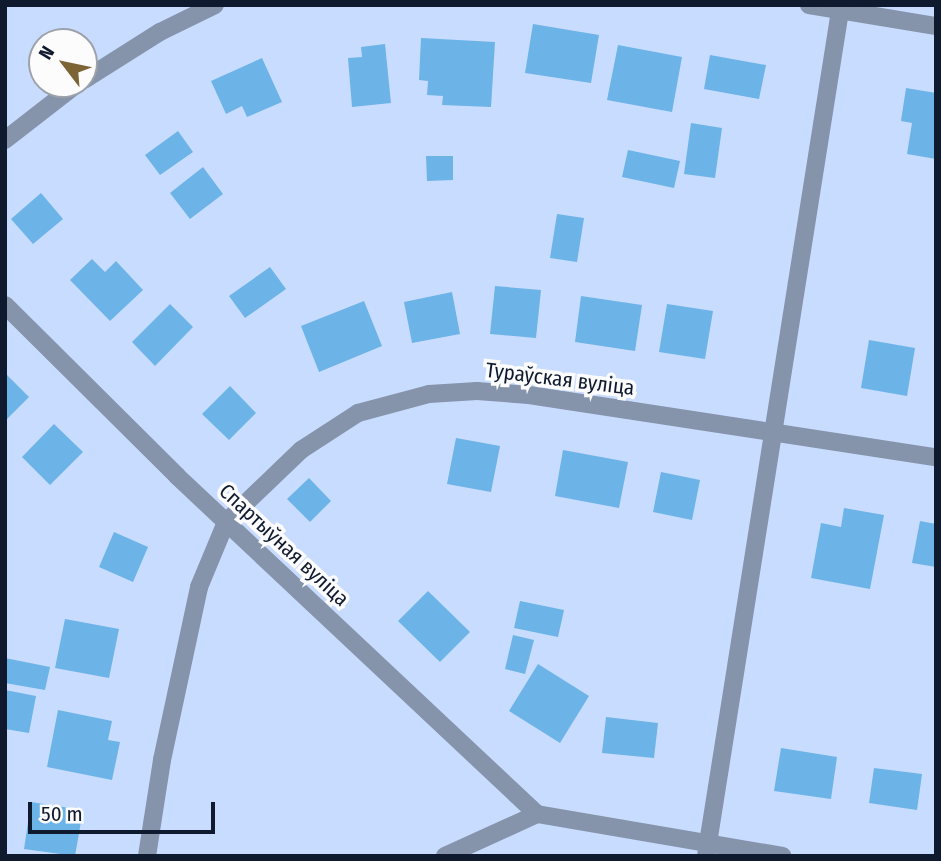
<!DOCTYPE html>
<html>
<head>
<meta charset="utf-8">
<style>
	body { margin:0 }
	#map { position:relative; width:941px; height:861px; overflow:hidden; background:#c8dcff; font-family:"Fira Sans Condensed",sans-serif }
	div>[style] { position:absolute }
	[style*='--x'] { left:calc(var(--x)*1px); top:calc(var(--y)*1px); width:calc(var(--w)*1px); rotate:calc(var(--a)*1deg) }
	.building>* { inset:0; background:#6cb3e8 }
	.street>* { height:18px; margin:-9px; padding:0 9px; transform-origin:9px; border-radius:9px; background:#8593ab }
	span { translate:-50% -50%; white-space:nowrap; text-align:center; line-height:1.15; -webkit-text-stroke:7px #fcfcfc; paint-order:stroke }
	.street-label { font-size:21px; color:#0f1a2f }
	.frame { position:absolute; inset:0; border:7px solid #0f1a2f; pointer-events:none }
	.north { position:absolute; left:28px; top:28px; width:70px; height:70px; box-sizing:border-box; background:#fcfcfc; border:2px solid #9da2aa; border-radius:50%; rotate:302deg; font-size:19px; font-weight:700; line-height:28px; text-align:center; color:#0f1a2f }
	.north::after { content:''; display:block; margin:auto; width:24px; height:32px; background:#7d6435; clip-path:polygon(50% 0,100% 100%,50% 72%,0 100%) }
	.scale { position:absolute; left:28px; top:802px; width:187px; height:32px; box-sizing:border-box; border:4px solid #0f1a2f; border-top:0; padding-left:9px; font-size:21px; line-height:24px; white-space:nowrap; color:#0f1a2f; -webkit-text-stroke:5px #fcfcfc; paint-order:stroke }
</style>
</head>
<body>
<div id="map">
	<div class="building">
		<div style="clip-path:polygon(533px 24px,599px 35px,591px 83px,525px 73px)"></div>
		<div style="clip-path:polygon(421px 38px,495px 42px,491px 107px,442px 105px,443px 96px,427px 95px,428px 81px,419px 80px)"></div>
		<div style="clip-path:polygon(385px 44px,391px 103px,352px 107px,348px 58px,362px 57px,361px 47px)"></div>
		<div style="clip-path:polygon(618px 45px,682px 57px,672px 112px,607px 100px)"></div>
		<div style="clip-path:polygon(710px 55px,766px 65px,759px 99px,704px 89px)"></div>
		<div style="clip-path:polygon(262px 58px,282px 102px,247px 117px,242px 106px,226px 114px,211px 81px)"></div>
		<div style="clip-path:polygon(906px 88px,936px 93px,936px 159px,907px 154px,912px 123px,901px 121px)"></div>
		<div style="clip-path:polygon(691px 123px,722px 128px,715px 178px,684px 174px)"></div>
		<div style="clip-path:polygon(178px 131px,193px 152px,160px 175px,145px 155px)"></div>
		<div style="clip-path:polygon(628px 150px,680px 161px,674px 188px,622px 177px)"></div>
		<div style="clip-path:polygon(426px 156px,453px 156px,453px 180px,427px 181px)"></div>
		<div style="clip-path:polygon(203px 167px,223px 194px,190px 219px,170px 193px)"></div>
		<div style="clip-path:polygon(41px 193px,63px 219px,33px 244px,11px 219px)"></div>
		<div style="clip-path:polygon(557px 214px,584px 218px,577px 262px,550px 258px)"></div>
		<div style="clip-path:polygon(92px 259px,105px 272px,116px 261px,143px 290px,110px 321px,70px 280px)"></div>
		<div style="clip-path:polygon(270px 267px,286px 289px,245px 318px,229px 296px)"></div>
		<div style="clip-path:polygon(495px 286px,541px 290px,536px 338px,490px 334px)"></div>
		<div style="clip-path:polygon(452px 292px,460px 334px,412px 343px,404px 302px)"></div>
		<div style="clip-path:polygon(581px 296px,642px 305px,635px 351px,575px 342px)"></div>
		<div style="clip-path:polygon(364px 301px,382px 346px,319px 372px,301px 326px)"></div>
		<div style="clip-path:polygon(170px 304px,193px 327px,155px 366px,132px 342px)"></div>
		<div style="clip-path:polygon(667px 304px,713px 311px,705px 359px,659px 352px)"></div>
		<div style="clip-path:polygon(869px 340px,915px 348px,907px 396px,861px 388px)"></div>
		<div style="clip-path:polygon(5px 373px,29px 397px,5px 421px)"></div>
		<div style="clip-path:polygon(230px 386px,256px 413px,229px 440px,202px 414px)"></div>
		<div style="clip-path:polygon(54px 424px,83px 452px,50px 485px,22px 457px)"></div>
		<div style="clip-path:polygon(456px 438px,500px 446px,491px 492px,447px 484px)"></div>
		<div style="clip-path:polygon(563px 450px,628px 462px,619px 508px,555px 496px)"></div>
		<div style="clip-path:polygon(661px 472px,700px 480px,692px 520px,653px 512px)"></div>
		<div style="clip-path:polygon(309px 478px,331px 501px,310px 522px,287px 499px)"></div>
		<div style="clip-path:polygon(844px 508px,884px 515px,870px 589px,811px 578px,821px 523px,841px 527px)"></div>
		<div style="clip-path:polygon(920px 521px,936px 524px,936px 567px,912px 563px)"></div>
		<div style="clip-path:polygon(114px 532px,148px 547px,133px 582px,99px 567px)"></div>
		<div style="clip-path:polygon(428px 591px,470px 632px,440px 662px,398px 621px)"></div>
		<div style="clip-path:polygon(520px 601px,564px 610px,558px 637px,514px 628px)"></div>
		<div style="clip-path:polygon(65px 619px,119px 629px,109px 678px,55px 668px)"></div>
		<div style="clip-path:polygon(513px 635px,534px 640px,525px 674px,505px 669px)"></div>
		<div style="clip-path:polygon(5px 658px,50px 667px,45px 690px,5px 683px)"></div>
		<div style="clip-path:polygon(538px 664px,589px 696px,560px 743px,509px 711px)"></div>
		<div style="clip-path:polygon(5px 690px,36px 696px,29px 733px,5px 729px)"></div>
		<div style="clip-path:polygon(58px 710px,112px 721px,108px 740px,120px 742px,112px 780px,47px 767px)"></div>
		<div style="clip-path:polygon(606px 717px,658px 723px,654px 758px,602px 753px)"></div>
		<div style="clip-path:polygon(781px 748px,837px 757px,831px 799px,774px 791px)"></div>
		<div style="clip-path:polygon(874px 768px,922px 774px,917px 810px,869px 803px)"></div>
		<div style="clip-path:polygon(31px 802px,83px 810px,75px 856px,24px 849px)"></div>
	</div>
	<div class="street">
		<div style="--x:809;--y:5;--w:129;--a:9.4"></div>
		<div style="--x:84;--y:80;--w:90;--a:-32.3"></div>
		<div style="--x:160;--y:32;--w:61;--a:-26.1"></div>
		<div style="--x:5;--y:140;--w:91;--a:-37.9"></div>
		<div style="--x:5;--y:305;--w:243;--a:44.8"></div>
		<div style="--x:177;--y:476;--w:494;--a:43.2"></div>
		<div style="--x:537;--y:814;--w:249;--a:9.7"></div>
		<div style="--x:147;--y:856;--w:97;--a:-81.1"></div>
		<div style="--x:162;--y:760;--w:177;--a:-77.9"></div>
		<div style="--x:199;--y:587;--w:70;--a:-67.4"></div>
		<div style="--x:226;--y:522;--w:104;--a:-43.8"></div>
		<div style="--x:301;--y:450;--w:68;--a:-33"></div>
		<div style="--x:358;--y:413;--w:73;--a:-15"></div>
		<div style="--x:429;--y:394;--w:48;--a:-3.6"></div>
		<div style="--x:477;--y:391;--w:52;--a:4.4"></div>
		<div style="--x:529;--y:395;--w:412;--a:8.7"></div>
		<div style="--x:445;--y:856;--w:101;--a:-24.5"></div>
		<div style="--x:706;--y:856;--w:862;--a:-80.99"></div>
	</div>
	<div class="street-label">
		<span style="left:560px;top:379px;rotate:7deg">Тураўская вуліца</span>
		<span style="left:284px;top:545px;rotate:43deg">Спартыўная вуліца</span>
	</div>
	<div class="frame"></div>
	<div class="north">N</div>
	<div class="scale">50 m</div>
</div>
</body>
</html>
